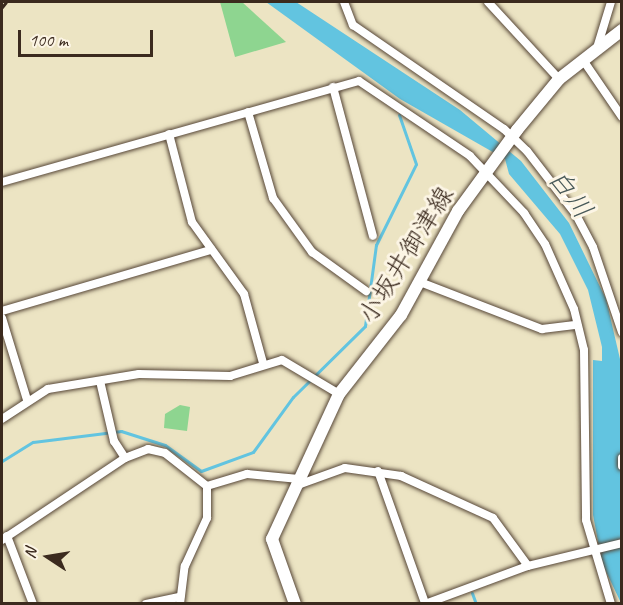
<!DOCTYPE html>
<html>
<head>
<meta charset="utf-8">
<style>
	body { margin:0 }
	#map { position:relative; width:623px; height:605px; overflow:hidden; background:#ece4c3; font-family:Caveat,"Klee One",sans-serif }
	div>[style] { position:absolute }
	[style*='--x'] { left:calc(var(--x)*1px); top:calc(var(--y)*1px); width:calc(var(--w)*1px); rotate:calc(var(--a)*1deg) }
	.green>* { inset:0; background:#8ed590 }
	.water>* { inset:0; background:#62c4e0 }
	.stream>* { height:3px; margin:-1.5px; padding:0 1.5px; transform-origin:1.5px; border-radius:1.5px; background:#62c4e0 }
	.roads { filter:drop-shadow(0 0 2px #564637) drop-shadow(0 0 2px #564637) }
	.minor>* { height:8px; margin:-4px; padding:0 4px; transform-origin:4px; border-radius:4px; background:#fff }
	.secondary>* { height:12px; margin:-6px; padding:0 6px; transform-origin:6px; border-radius:6px; background:#fff }
	.rail>* { height:3px; margin:-1.5px; padding:0 1.5px; transform-origin:1.5px; border-radius:1.5px; background:#3b2a1e }
	span { translate:-50% -50%; white-space:nowrap; text-align:center; line-height:1.15; -webkit-text-stroke:6px #fcf5e5; paint-order:stroke }
	.street-label { font-size:26px; color:#3b2a1e }
	.water-label { font-size:27px; color:#475858; font-style:italic }
	.frame { position:absolute; inset:0; border:3px solid #3b2a1e; pointer-events:none }
	.north { position:absolute; left:18px; top:527px; width:60px; height:60px; -webkit-text-stroke:4px #fcf5e5; paint-order:stroke; rotate:282deg; font-size:16px; font-weight:700; line-height:24px; text-align:center; color:#3b2a1e }
	.north::after { content:''; display:block; margin:auto; width:21px; height:27px; background:#3b2a1e; clip-path:polygon(50% 0,100% 100%,50% 72%,0 100%) }
	.scale { position:absolute; left:18px; top:30px; width:135px; height:27px; box-sizing:border-box; border:3px solid #3b2a1e; border-top:0; padding-left:8px; font-size:18px; line-height:21px; white-space:nowrap; color:#3b2a1e; -webkit-text-stroke:4px #fcf5e5; paint-order:stroke }
</style>
</head>
<body>
<div id="map">
	<div class="green">
		<div style="clip-path:polygon(220px 2px,242px 2px,286px 42px,235px 57px)"></div>
		<div style="clip-path:polygon(180px 405px,190px 407px,187px 431px,164px 428px,165px 414px)"></div>
	</div>
	<div class="water">
		<div style="clip-path:polygon(266px 2px,296px 2px,460px 110px,521px 161px,569px 223px,606px 299px,620px 359px,621px 603px,602px 563px,593px 515px,593px 360px,602px 361px,602px 347px,588px 290px,560px 234px,509px 174px,505px 159px,400px 99px)"></div>
	</div>
	<div class="stream">
		<div style="--x:2;--y:461;--w:36;--a:-32"></div>
		<div style="--x:33;--y:442;--w:89;--a:-7.1"></div>
		<div style="--x:121;--y:431;--w:46;--a:17.7"></div>
		<div style="--x:165;--y:445;--w:44;--a:35.8"></div>
		<div style="--x:201;--y:471;--w:55;--a:-20.1"></div>
		<div style="--x:253;--y:452;--w:68;--a:-54"></div>
		<div style="--x:293;--y:397;--w:101;--a:-44.6"></div>
		<div style="--x:365;--y:326;--w:82;--a:-82.3"></div>
		<div style="--x:376;--y:245;--w:90;--a:-63.7"></div>
		<div style="--x:416;--y:164;--w:52;--a:-109.1"></div>
		<div style="--x:472;--y:593;--w:12;--a:70"></div>
	</div>
	<div class="roads">
		<div class="minor">
			<div style="--x:344;--y:2;--w:25;--a:69"></div>
			<div style="--x:353;--y:25;--w:183;--a:34.6"></div>
			<div style="--x:504;--y:129;--w:32;--a:44"></div>
			<div style="--x:527;--y:151;--w:78;--a:52.3"></div>
			<div style="--x:575;--y:213;--w:38;--a:62"></div>
			<div style="--x:593;--y:247;--w:90;--a:71.2"></div>
			<div style="--x:488;--y:2;--w:105;--a:47.3"></div>
			<div style="--x:597;--y:48;--w:48;--a:-73.1"></div>
			<div style="--x:583;--y:60;--w:69;--a:55.6"></div>
			<div style="--x:333;--y:87;--w:154;--a:75"></div>
			<div style="--x:248;--y:112;--w:90;--a:73.8"></div>
			<div style="--x:273;--y:198;--w:67;--a:54.2"></div>
			<div style="--x:312;--y:252;--w:67;--a:35.8"></div>
			<div style="--x:169;--y:134;--w:91;--a:75.4"></div>
			<div style="--x:192;--y:222;--w:89;--a:54.2"></div>
			<div style="--x:244;--y:294;--w:72;--a:74.6"></div>
			<div style="--x:2;--y:182;--w:371;--a:-15.8"></div>
			<div style="--x:359;--y:81;--w:134;--a:34"></div>
			<div style="--x:470;--y:156;--w:79;--a:46.5"></div>
			<div style="--x:524;--y:213;--w:37;--a:56"></div>
			<div style="--x:545;--y:244;--w:71;--a:66"></div>
			<div style="--x:574;--y:309;--w:42;--a:76.3"></div>
			<div style="--x:584;--y:350;--w:170;--a:89.3"></div>
			<div style="--x:586;--y:520;--w:88;--a:73.4"></div>
			<div style="--x:420;--y:282;--w:131;--a:21.1"></div>
			<div style="--x:542;--y:329;--w:35;--a:-7"></div>
			<div style="--x:2;--y:311;--w:218;--a:-16.3"></div>
			<div style="--x:2;--y:318;--w:86;--a:73"></div>
			<div style="--x:100;--y:381;--w:62;--a:76.9"></div>
			<div style="--x:114;--y:441;--w:20;--a:57"></div>
			<div style="--x:2;--y:419;--w:55;--a:-33.1"></div>
			<div style="--x:48;--y:389;--w:92;--a:-9.4"></div>
			<div style="--x:139;--y:374;--w:91;--a:1.3"></div>
			<div style="--x:230;--y:376;--w:54;--a:-17.1"></div>
			<div style="--x:282;--y:360;--w:66;--a:30.8"></div>
			<div style="--x:622;--y:458;--w:8;--a:90"></div>
			<div style="--x:378;--y:471;--w:140;--a:70.4"></div>
			<div style="--x:295;--y:486;--w:53;--a:-19.8"></div>
			<div style="--x:345;--y:468;--w:57;--a:8.1"></div>
			<div style="--x:401;--y:476;--w:101;--a:24.5"></div>
			<div style="--x:493;--y:518;--w:59;--a:53.9"></div>
			<div style="--x:7;--y:536;--w:73;--a:69.1"></div>
			<div style="--x:2;--y:540;--w:148;--a:-33.7"></div>
			<div style="--x:125;--y:458;--w:25;--a:-21"></div>
			<div style="--x:148;--y:449;--w:17;--a:13"></div>
			<div style="--x:165;--y:453;--w:53;--a:38.2"></div>
			<div style="--x:207;--y:486;--w:42;--a:-16.7"></div>
			<div style="--x:247;--y:474;--w:52;--a:5.5"></div>
			<div style="--x:146;--y:604;--w:35;--a:-12"></div>
			<div style="--x:180;--y:604;--w:38;--a:-83"></div>
			<div style="--x:185;--y:566;--w:53;--a:-65.4"></div>
			<div style="--x:207;--y:518;--w:32;--a:-90"></div>
			<div style="--x:425;--y:604;--w:110;--a:-20.3"></div>
			<div style="--x:528;--y:566;--w:97;--a:-13.7"></div>
		</div>
		<div class="secondary">
			<div style="--x:295;--y:604;--w:69;--a:-109.5"></div>
			<div style="--x:272;--y:539;--w:160;--a:-65.2"></div>
			<div style="--x:339;--y:394;--w:100;--a:-51.9"></div>
			<div style="--x:401;--y:315;--w:119;--a:-61.3"></div>
			<div style="--x:458;--y:211;--w:100;--a:-53.9"></div>
			<div style="--x:517;--y:130;--w:66;--a:-50.5"></div>
			<div style="--x:559;--y:79;--w:80;--a:-37.9"></div>
		</div>
	</div>
	<div class="rail">
		<div style="--x:2;--y:7;--w:6;--a:-51"></div>
	</div>
	<div class="street-label">
		<span style="left:406px;top:255px;rotate:-58deg">小坂井御津線</span>
	</div>
	<div class="water-label">
		<span style="left:570px;top:194px;rotate:53deg">白川</span>
	</div>
	<div class="frame"></div>
	<div class="north">N</div>
	<div class="scale">100 m</div>
</div>
</body>
</html>
